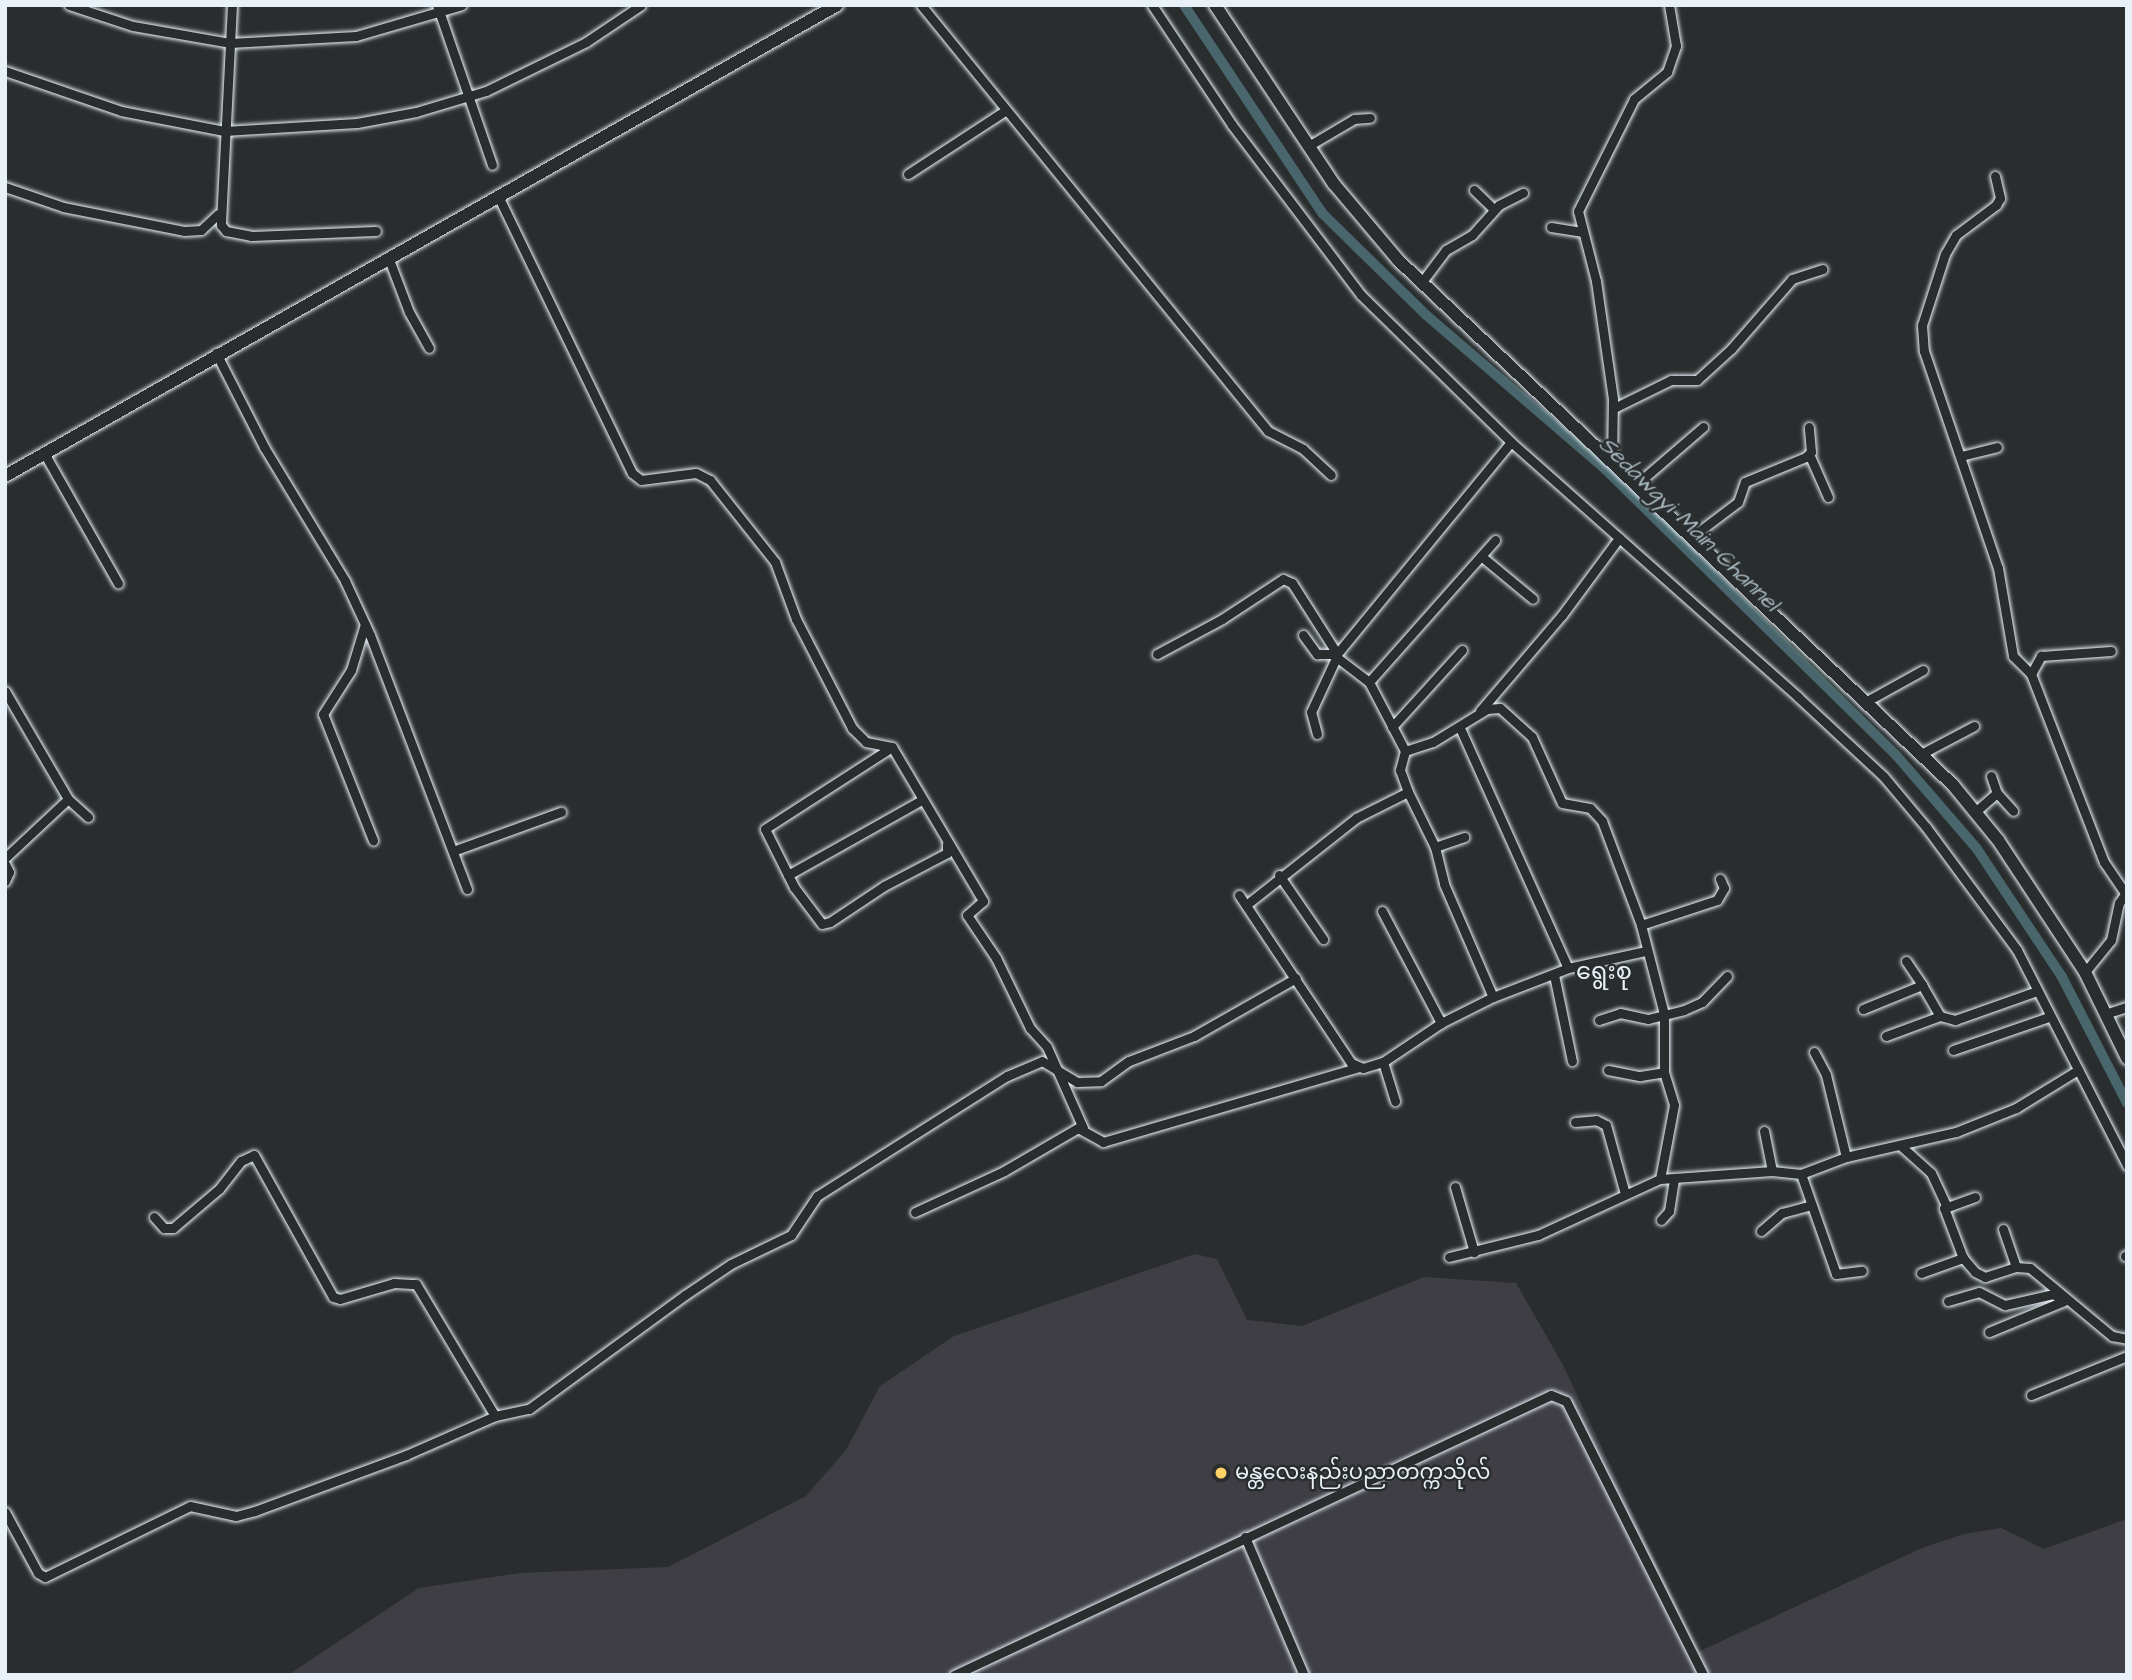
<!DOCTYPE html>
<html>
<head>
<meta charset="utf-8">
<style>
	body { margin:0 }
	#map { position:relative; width:2132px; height:1680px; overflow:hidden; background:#2a2d2e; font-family:"Architects Daughter","Noto Sans Myanmar",sans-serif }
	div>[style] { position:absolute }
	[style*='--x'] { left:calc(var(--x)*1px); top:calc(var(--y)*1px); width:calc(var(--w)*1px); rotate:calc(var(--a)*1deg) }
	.built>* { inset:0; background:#3e3e44 }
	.canal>* { height:10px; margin:-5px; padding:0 5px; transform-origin:5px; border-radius:5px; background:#48666b }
	.roads { filter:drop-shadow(0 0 2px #e8f1f8) drop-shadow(0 0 2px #e8f1f8) }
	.street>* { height:9px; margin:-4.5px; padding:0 4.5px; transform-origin:4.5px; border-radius:4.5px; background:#2a2d2e }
	.secondary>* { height:12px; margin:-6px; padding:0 6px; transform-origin:6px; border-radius:6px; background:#2a2d2e }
	.dots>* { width:19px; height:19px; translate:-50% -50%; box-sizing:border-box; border:4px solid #2a2d2e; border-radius:50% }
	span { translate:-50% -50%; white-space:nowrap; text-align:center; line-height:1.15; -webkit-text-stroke:5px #2a2d2e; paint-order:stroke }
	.poi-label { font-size:21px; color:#e8f1f8 }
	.left { translate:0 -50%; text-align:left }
	.water-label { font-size:23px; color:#a8b9c0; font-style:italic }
	.quarter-label { font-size:24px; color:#e8f1f8 }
	.frame { position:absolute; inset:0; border:7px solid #e8f1f8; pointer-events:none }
</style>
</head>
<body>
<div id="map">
	<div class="built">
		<div style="clip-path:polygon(1195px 1254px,1217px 1259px,1247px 1320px,1302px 1326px,1424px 1277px,1516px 1283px,1563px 1365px,1698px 1652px,1922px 1548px,1964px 1534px,2001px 1528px,2044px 1549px,2127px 1519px,2127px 1675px,288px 1675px,419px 1588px,520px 1573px,668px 1567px,806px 1496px,846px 1450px,880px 1386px,954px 1336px)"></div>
	</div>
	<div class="canal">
		<div style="--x:1184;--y:5;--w:250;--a:56.4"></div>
		<div style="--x:1322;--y:213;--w:144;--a:44.4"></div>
		<div style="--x:1425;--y:314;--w:238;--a:40.7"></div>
		<div style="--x:1605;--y:469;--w:408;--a:44.5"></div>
		<div style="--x:1896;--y:755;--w:124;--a:49.2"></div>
		<div style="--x:1977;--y:849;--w:154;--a:56.4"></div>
		<div style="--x:2062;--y:977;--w:142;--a:62.7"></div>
	</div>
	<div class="roads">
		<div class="street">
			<div style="--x:69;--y:5;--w:67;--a:18.2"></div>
			<div style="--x:133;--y:26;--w:98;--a:9.9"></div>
			<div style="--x:230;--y:43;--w:126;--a:-3.2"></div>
			<div style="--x:356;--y:36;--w:110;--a:-16.3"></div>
			<div style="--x:232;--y:5;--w:220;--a:92.9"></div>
			<div style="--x:221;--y:225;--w:8;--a:50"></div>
			<div style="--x:226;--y:231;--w:25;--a:11"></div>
			<div style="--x:251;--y:236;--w:125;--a:-2.3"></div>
			<div style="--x:437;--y:5;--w:169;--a:71"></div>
			<div style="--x:921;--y:5;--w:549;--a:50.84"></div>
			<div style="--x:1268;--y:431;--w:39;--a:27"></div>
			<div style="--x:1303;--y:449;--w:38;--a:43"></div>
			<div style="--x:1152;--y:5;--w:144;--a:56.3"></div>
			<div style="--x:1232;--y:125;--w:213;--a:52.8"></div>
			<div style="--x:1361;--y:295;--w:210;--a:44.4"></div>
			<div style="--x:1511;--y:442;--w:384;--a:41.6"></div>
			<div style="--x:1798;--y:697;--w:117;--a:42.9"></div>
			<div style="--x:1884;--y:777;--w:65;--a:50"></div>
			<div style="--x:1926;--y:827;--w:153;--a:53.5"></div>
			<div style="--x:2017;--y:950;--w:242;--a:62.9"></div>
			<div style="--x:5;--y:71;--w:123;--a:19"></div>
			<div style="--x:121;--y:111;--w:105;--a:11"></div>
			<div style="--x:224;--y:131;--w:133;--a:-3.4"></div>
			<div style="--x:357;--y:123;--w:60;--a:-10.6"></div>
			<div style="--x:416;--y:112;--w:73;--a:-16.7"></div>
			<div style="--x:486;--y:91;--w:111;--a:-26.1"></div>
			<div style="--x:586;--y:42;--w:66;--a:-33.9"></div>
			<div style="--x:1310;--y:145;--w:51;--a:-30.6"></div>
			<div style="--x:1354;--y:119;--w:16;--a:-4"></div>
			<div style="--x:908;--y:174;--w:117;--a:-33.1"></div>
			<div style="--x:1995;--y:176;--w:23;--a:77"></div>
			<div style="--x:2000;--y:198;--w:8;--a:120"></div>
			<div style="--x:1996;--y:205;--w:50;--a:143.1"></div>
			<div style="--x:1956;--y:235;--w:22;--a:120"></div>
			<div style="--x:1945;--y:254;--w:75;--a:107.9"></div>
			<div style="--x:1922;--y:325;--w:26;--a:86"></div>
			<div style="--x:1924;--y:351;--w:229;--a:71.2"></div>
			<div style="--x:1998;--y:568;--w:89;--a:80.3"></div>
			<div style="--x:2013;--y:656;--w:25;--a:45"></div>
			<div style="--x:2031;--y:674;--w:202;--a:68.8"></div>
			<div style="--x:2104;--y:862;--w:36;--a:56"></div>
			<div style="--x:5;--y:187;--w:61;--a:19"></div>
			<div style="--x:63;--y:207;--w:123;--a:11.2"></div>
			<div style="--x:184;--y:231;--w:17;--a:-3"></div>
			<div style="--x:201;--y:230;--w:23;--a:-43"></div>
			<div style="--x:1474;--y:190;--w:28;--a:44"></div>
			<div style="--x:500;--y:200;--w:303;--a:64.2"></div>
			<div style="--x:632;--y:473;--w:11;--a:38"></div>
			<div style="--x:641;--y:480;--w:55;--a:-7.3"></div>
			<div style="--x:696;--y:473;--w:16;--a:27"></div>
			<div style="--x:710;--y:480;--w:105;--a:51.6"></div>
			<div style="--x:775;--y:562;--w:61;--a:69.8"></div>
			<div style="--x:796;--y:619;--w:123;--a:62.8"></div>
			<div style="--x:852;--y:728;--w:20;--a:45"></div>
			<div style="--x:866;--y:742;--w:26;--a:11"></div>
			<div style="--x:892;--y:747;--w:179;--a:59.4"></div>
			<div style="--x:983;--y:901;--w:21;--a:139"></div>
			<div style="--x:967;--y:915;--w:52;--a:56"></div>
			<div style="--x:996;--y:958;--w:78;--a:64.1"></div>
			<div style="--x:1030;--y:1028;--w:25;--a:48"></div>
			<div style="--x:1047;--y:1047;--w:89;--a:66"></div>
			<div style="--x:1551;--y:227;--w:31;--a:9"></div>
			<div style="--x:390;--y:262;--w:53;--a:69.2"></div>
			<div style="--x:409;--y:312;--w:41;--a:60.9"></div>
			<div style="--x:1421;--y:283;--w:41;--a:-52.9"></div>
			<div style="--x:1446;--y:250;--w:30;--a:-30"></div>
			<div style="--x:1472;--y:235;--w:40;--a:-48"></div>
			<div style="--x:1499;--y:205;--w:27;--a:-27"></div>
			<div style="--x:216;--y:353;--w:106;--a:62.9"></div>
			<div style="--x:264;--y:447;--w:157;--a:58.8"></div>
			<div style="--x:345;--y:581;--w:60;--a:65.2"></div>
			<div style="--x:370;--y:635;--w:272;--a:69.1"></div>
			<div style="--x:1614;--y:408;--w:64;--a:-26.2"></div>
			<div style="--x:1671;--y:380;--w:26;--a:0"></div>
			<div style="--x:1697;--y:380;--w:46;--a:-42.4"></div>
			<div style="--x:1731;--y:349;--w:93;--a:-48.9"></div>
			<div style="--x:1792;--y:279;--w:32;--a:-18"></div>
			<div style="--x:1511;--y:442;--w:277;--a:129.4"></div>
			<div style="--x:1335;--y:656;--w:43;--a:37.4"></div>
			<div style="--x:1369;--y:682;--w:78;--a:62.4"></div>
			<div style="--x:1405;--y:751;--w:29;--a:-18"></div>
			<div style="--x:1433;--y:742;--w:63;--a:-31.4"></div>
			<div style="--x:1487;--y:709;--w:13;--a:-4"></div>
			<div style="--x:1500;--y:708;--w:43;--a:42.2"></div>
			<div style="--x:1532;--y:737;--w:72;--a:65.6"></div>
			<div style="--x:1562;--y:803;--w:28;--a:10"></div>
			<div style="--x:1590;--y:808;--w:18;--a:47"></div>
			<div style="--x:1602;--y:821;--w:111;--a:69.4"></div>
			<div style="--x:1641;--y:925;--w:92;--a:75.5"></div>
			<div style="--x:1664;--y:1014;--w:58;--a:90"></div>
			<div style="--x:1664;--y:1072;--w:34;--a:73"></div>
			<div style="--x:1674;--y:1105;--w:75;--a:100.7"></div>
			<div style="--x:1660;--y:1179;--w:112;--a:-4.1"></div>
			<div style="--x:1772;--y:1171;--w:29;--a:6"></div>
			<div style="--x:1801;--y:1174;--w:48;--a:-20.7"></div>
			<div style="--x:1846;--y:1157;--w:113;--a:-12.8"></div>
			<div style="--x:1956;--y:1132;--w:65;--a:-21.8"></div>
			<div style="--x:2016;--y:1108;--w:73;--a:-31.5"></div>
			<div style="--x:44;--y:453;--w:150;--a:60.4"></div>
			<div style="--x:1809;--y:454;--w:47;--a:66.2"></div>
			<div style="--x:1961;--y:456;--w:37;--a:-14"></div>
			<div style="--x:1612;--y:461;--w:62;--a:-89.1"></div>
			<div style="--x:1613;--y:399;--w:119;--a:-98.2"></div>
			<div style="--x:1596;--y:281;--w:72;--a:-104.4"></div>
			<div style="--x:1578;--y:211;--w:125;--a:-63.4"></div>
			<div style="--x:1634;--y:99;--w:43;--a:-39.3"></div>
			<div style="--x:1667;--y:72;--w:28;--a:-71"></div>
			<div style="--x:1676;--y:46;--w:42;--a:-99.7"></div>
			<div style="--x:1638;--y:483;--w:86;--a:-40.7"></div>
			<div style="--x:1693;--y:536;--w:56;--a:-37.1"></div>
			<div style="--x:1738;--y:502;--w:21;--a:-71"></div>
			<div style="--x:1745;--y:482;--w:66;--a:-22.3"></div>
			<div style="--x:1806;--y:457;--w:7;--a:-45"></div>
			<div style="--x:1811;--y:452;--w:25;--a:-95"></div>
			<div style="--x:1481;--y:556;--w:67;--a:39.6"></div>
			<div style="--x:365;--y:624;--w:48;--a:106.9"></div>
			<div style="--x:351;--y:670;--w:52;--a:122.5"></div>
			<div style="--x:323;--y:714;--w:136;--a:68.4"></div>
			<div style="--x:1303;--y:635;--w:24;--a:54"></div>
			<div style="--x:1317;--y:654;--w:18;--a:0"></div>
			<div style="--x:1157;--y:654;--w:74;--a:-28.3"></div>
			<div style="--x:1222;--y:619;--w:73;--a:-33.3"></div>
			<div style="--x:1283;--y:579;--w:10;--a:24"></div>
			<div style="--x:1292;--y:583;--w:82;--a:57.5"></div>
			<div style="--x:2031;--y:674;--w:21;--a:-61"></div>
			<div style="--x:2041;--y:656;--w:70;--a:-4.1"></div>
			<div style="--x:1369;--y:682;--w:190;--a:-48.4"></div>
			<div style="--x:5;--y:691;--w:125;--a:59.7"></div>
			<div style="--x:68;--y:799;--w:27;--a:42"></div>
			<div style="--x:1867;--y:701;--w:64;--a:-29"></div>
			<div style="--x:1480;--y:711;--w:126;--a:-49.5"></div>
			<div style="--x:1562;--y:615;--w:96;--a:-53.5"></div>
			<div style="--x:1392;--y:727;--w:104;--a:-47.7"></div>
			<div style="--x:1460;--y:728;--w:263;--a:65.8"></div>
			<div style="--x:1317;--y:734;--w:23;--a:-105"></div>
			<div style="--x:1311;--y:712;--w:60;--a:-65.2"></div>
			<div style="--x:892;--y:747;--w:151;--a:147.2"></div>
			<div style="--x:765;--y:829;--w:65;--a:63.4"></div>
			<div style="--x:794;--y:887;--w:46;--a:52.9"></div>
			<div style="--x:822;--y:924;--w:8;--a:-14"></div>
			<div style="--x:830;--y:922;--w:65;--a:-33.7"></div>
			<div style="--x:884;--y:886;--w:71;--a:-27.6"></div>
			<div style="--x:947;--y:853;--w:9;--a:-90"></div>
			<div style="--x:1405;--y:751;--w:20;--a:105"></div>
			<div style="--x:1400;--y:770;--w:23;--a:70"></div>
			<div style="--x:1408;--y:792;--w:61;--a:63.9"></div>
			<div style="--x:1435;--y:847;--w:38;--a:76"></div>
			<div style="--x:1444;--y:884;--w:123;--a:66.6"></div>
			<div style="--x:1921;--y:754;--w:60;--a:-27.8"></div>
			<div style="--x:1991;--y:776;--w:18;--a:71"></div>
			<div style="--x:1975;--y:812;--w:29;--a:-41"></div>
			<div style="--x:1997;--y:793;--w:24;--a:48"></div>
			<div style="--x:1435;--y:847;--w:31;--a:-19"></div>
			<div style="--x:453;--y:851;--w:115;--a:-19.9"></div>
			<div style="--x:5;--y:858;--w:86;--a:-43.1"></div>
			<div style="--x:5;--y:864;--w:9;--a:63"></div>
			<div style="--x:9;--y:872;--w:10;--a:114"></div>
			<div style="--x:788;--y:875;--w:151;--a:-29.3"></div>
			<div style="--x:1279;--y:875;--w:78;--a:55.5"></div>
			<div style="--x:1239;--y:895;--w:202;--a:56.3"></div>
			<div style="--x:1351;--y:1063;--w:13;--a:23"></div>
			<div style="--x:1363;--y:1068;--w:21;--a:-17"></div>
			<div style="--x:1383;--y:1062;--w:70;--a:-33.9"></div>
			<div style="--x:1441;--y:1023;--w:58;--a:-26.6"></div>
			<div style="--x:1493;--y:997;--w:80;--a:-21.1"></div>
			<div style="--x:1568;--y:968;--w:80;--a:-12.3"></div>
			<div style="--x:1246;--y:905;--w:140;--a:-38.3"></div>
			<div style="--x:1356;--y:818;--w:58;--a:-26.6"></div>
			<div style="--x:1382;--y:911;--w:127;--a:62.2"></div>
			<div style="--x:1641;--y:925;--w:80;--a:-18.2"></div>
			<div style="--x:1717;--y:900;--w:14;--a:-60"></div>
			<div style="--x:1724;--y:888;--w:10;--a:-114"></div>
			<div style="--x:1906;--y:961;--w:29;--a:56"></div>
			<div style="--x:2085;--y:972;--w:41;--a:-50.9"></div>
			<div style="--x:2111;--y:940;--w:38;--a:-78"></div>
			<div style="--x:2119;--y:903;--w:14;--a:-56"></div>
			<div style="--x:1554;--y:975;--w:88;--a:78.2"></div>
			<div style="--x:1863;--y:1009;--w:64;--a:-22.1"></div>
			<div style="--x:1922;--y:985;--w:36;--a:60"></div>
			<div style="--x:1940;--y:1016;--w:16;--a:15"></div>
			<div style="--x:1955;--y:1020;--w:87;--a:-19.5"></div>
			<div style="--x:2105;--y:1014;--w:23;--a:-18"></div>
			<div style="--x:1599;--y:1020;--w:22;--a:-18"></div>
			<div style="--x:1620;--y:1013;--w:29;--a:12"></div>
			<div style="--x:1648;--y:1019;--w:37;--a:-14"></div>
			<div style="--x:1684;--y:1010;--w:20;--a:-24"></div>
			<div style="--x:1702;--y:1002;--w:36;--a:-46"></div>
			<div style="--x:1886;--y:1036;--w:58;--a:-20.3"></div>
			<div style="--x:1953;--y:1050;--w:102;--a:-19"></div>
			<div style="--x:1814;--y:1052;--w:26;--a:62"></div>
			<div style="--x:1826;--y:1075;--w:84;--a:76.3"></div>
			<div style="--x:1383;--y:1062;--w:41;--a:72.9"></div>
			<div style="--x:1608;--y:1070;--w:33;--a:11"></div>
			<div style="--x:1640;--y:1076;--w:24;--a:-9"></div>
			<div style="--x:1575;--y:1122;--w:21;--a:-5"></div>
			<div style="--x:1596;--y:1120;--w:11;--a:27"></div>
			<div style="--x:1606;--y:1125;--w:72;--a:74.6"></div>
			<div style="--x:1764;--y:1131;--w:41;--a:78.7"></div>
			<div style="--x:1901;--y:1146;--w:40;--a:42"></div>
			<div style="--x:1931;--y:1173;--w:35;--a:65"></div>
			<div style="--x:1801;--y:1174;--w:106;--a:70.7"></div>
			<div style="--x:1836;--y:1274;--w:26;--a:-7"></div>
			<div style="--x:1455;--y:1187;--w:68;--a:73.7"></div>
			<div style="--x:1975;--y:1197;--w:33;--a:160"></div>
			<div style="--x:1944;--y:1208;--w:53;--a:69.2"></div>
			<div style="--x:1963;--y:1258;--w:18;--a:49"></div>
			<div style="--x:1975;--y:1272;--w:11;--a:27"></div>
			<div style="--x:1985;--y:1277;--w:33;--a:-18"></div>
			<div style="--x:2016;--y:1267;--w:14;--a:4"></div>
			<div style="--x:2030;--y:1268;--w:107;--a:39.7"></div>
			<div style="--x:2112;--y:1336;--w:15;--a:11"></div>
			<div style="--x:915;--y:1212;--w:98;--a:-24.7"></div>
			<div style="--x:1004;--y:1171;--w:86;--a:-30.2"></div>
			<div style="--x:1078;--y:1128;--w:29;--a:29"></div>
			<div style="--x:1103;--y:1142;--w:267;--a:-16.3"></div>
			<div style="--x:154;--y:1217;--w:15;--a:48"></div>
			<div style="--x:164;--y:1228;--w:9;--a:0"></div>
			<div style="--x:173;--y:1228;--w:60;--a:-40.3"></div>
			<div style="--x:219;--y:1189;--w:36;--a:-52"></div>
			<div style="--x:241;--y:1161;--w:14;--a:-25"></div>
			<div style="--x:254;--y:1155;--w:162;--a:60.9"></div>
			<div style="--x:333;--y:1297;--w:7;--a:16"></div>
			<div style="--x:340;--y:1299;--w:56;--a:-16.5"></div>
			<div style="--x:394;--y:1283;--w:22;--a:3"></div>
			<div style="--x:416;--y:1284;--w:154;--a:59.1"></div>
			<div style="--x:1661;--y:1220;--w:12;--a:-48"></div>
			<div style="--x:1669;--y:1211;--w:30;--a:-81"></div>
			<div style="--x:2003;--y:1229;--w:40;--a:71.1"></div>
			<div style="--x:1761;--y:1231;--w:28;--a:-41"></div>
			<div style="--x:1782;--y:1213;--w:30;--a:-15"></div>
			<div style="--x:2125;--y:1256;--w:2;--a:-27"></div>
			<div style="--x:1449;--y:1257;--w:92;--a:-13.9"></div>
			<div style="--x:1538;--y:1235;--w:134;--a:-24.7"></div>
			<div style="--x:1921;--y:1273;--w:45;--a:-19.7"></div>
			<div style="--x:1948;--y:1301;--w:32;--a:-16"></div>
			<div style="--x:1979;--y:1292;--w:29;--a:27"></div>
			<div style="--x:2005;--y:1305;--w:49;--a:-12.9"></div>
			<div style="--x:2053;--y:1294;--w:9;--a:32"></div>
			<div style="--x:1989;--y:1332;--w:81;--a:-22.5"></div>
			<div style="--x:2031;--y:1395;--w:104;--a:-22.1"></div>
			<div style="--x:5;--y:1512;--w:69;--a:61.6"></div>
			<div style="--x:38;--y:1573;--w:8;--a:30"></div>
			<div style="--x:45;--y:1577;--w:161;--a:-26.1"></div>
			<div style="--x:190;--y:1506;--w:47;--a:12.3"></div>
			<div style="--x:236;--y:1516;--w:20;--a:-15"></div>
			<div style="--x:255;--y:1511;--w:161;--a:-20.3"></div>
			<div style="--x:406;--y:1455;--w:97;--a:-23.7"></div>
			<div style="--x:495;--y:1416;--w:35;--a:-12"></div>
			<div style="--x:529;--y:1409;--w:193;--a:-36.2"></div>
			<div style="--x:685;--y:1295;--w:55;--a:-34"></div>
			<div style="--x:731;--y:1264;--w:67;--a:-25.8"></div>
			<div style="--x:791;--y:1235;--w:47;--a:-56.3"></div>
			<div style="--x:817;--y:1196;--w:225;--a:-32.3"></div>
			<div style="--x:1007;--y:1076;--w:38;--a:-23"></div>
			<div style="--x:1042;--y:1061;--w:41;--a:31"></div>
			<div style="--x:1077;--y:1082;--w:24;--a:-2"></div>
			<div style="--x:1101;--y:1081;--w:34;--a:-36"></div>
			<div style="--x:1129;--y:1061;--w:70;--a:-21"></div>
			<div style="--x:1194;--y:1036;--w:117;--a:-29.6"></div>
			<div style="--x:1245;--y:1537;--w:150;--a:66.9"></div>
			<div style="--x:954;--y:1675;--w:659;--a:-25.13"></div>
			<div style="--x:1551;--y:1395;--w:16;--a:22"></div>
			<div style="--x:1566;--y:1401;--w:306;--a:63.4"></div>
		</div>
		<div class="secondary">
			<div style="--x:1215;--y:5;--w:215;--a:56.4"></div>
			<div style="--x:1334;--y:184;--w:99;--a:49.9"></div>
			<div style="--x:1398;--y:260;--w:764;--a:43.41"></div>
			<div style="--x:1953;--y:785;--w:71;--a:50.7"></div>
			<div style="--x:1998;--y:840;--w:158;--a:56.6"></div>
			<div style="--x:2085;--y:972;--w:96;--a:64"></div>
			<div style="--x:5;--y:476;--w:956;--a:-29.51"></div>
		</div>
	</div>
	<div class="dots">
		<div style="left:1221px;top:1473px;background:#ffd166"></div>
	</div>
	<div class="poi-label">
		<span class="left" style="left:1235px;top:1473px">မန္တလေးနည်းပညာတက္ကသိုလ်</span>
	</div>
	<div class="water-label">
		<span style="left:1689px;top:524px;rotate:44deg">Sedawgyi Main Channel</span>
	</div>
	<div class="quarter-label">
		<span style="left:1604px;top:973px">ရွေးစု</span>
	</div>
	<div class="frame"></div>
</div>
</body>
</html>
